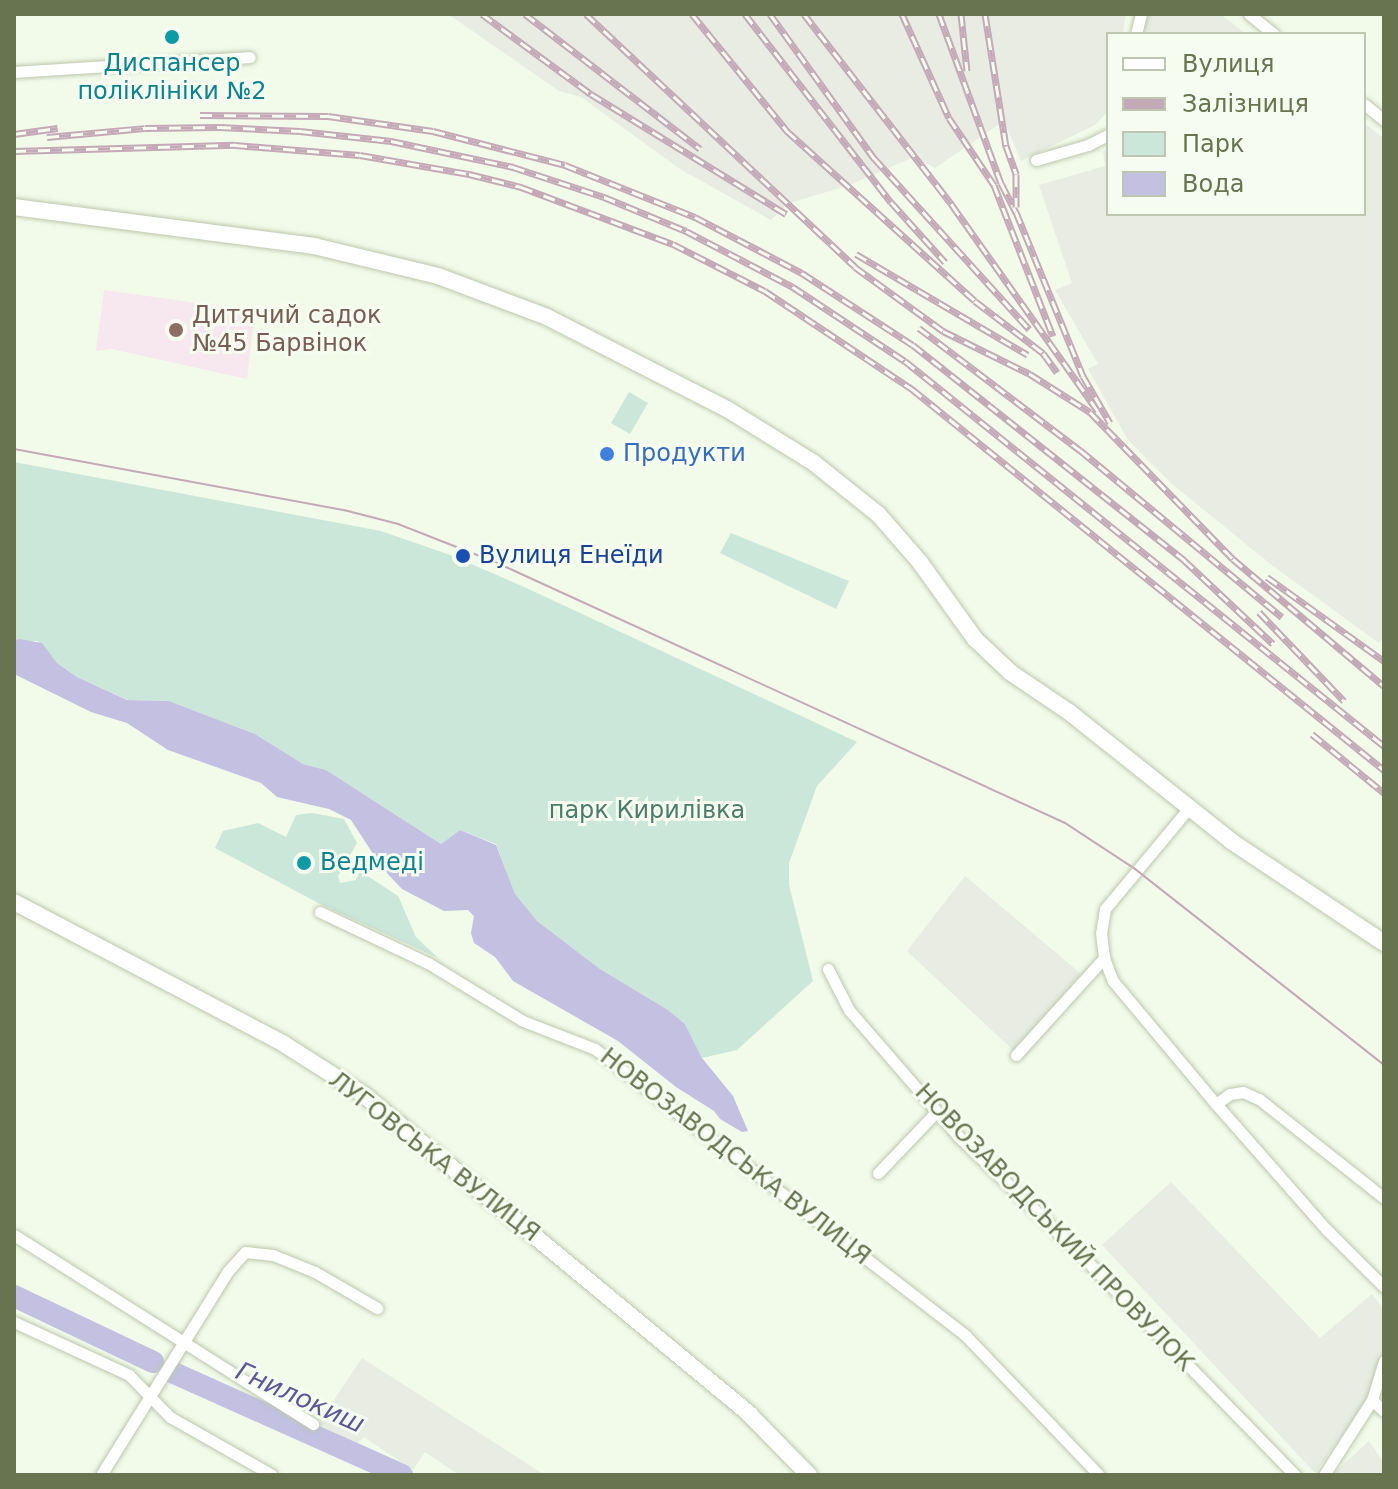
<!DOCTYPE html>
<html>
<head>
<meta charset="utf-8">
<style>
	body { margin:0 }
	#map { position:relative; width:1398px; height:1489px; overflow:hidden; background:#f2faea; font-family:"DejaVu Sans",sans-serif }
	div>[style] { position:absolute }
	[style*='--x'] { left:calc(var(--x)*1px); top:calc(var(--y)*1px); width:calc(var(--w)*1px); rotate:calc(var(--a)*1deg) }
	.industrial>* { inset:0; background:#e8ece3 }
	.education>* { inset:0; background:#f7e7ee }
	.green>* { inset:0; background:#cae7da }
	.water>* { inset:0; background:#c3c0e2 }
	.river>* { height:22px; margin:-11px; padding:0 11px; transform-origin:11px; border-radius:11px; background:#c3c0e2 }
	.roads { filter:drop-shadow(0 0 2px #bdc7ac) drop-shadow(0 0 2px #bdc7ac) }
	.street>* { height:11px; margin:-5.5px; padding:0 5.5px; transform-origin:5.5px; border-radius:5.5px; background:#fff }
	.secondary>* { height:16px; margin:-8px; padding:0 8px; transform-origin:8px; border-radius:8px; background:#fff }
	.tram>* { height:2px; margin:-1px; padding:0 1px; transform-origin:1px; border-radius:1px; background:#c4a9b7 }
	.rail>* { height:7px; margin-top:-3.5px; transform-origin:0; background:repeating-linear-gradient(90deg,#f6fdf0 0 12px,#c4a9b7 0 24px); box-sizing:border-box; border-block:2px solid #c4a9b7 }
	.dots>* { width:22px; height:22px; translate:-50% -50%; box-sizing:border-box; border:4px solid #f6fdf0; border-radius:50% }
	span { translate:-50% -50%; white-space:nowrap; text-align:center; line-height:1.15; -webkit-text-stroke:6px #f6fdf0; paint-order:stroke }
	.culture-label { font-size:24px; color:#0d838f }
	.left { translate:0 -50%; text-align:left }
	.education-label { font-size:24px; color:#785e54 }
	.shop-label { font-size:24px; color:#366cbe }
	.transit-label { font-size:24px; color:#164399 }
	.park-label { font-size:24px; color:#4c7d6c }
	.street-label { font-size:24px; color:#687350 }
	.water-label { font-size:26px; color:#5d5698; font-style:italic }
	.frame { position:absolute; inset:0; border:16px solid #687350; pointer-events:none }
	.legend { position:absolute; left:1106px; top:32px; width:260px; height:184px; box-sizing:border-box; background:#f6fdf0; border:2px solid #bdc6b0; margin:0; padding:10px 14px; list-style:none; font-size:24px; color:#687350 }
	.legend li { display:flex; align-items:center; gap:16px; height:40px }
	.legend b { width:40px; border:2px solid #bdc6b0 }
</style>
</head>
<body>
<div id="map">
	<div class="industrial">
		<div style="clip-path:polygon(448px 14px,1126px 14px,1123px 34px,1108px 34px,1108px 111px,1095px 125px,1021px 161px,1004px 121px,935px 168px,914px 157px,847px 186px,789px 203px,771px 220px,680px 169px,581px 97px,559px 91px)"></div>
		<div style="clip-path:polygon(1145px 14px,1220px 14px,1246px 34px,1141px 34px)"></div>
		<div style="clip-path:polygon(1364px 123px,1384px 138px,1384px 637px,1379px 643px,1273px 566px,1172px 484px,1128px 440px,1088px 369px,1098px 364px,1055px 290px,1072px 283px,1039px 185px,1105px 166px,1103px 151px,1108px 148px,1108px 214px,1364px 214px)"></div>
		<div style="clip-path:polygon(965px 876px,1081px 974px,1014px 1051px,907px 951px)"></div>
		<div style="clip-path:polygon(1171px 1182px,1320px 1338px,1372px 1294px,1384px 1309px,1384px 1349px,1368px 1399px,1315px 1473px,1102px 1245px)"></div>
		<div style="clip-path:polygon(362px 1358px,545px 1475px,459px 1475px,425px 1452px,413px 1470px,364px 1437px,355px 1445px,318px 1424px)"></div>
		<div style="clip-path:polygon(1369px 1441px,1384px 1463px,1384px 1475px,1332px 1475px)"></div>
	</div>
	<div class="education">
		<div style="clip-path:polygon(104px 290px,255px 311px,247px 379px,112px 349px,96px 351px)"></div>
	</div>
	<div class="green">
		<div style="clip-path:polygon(629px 392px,648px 403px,630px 434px,611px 423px)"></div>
		<div style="clip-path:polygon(14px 462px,381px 531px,450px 555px,522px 586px,857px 742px,817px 786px,789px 863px,789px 885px,813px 981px,737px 1050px,702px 1058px,685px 1024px,668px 1010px,600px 969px,537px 921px,515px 895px,496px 844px,460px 830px,441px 844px,326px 770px,303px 764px,255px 734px,169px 701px,128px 700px,77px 677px,57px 663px,38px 641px,14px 641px)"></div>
		<div style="clip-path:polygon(731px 533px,849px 581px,836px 609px,720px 553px)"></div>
		<div style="clip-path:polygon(312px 813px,344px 819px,357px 843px,338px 876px,340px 883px,356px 880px,360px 871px,398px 896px,416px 937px,438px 958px,322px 905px,215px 848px,223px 831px,258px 823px,286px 837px,296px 815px)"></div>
	</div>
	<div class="water">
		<div style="clip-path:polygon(19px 639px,42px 643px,57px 663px,77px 677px,127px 700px,169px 701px,255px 734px,303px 764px,326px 770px,441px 844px,460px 830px,496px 845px,515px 894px,537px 921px,600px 969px,668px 1010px,685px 1024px,702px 1058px,733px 1096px,748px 1131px,742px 1132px,720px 1119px,714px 1111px,676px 1087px,618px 1041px,513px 981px,495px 957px,474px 943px,471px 933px,474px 916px,468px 910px,444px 911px,402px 889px,383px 869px,351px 820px,329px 809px,277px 797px,261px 783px,168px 750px,127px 723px,91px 712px,14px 674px,14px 641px)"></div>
	</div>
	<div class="river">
		<div style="--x:14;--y:1296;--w:154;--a:25.4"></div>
		<div style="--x:174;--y:1373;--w:250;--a:24.1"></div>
	</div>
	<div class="roads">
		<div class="street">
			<div style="--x:1249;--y:14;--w:32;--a:39"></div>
			<div style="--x:1136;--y:34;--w:21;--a:-76"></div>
			<div style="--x:14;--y:72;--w:236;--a:-3.6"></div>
			<div style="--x:1364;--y:104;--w:26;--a:39"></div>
			<div style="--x:1036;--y:160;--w:54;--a:-16.1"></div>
			<div style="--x:1088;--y:145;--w:22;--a:-27"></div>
			<div style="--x:1188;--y:809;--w:130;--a:129.7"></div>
			<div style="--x:1105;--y:909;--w:24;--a:99"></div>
			<div style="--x:1101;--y:933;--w:25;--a:83"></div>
			<div style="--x:1104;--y:958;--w:25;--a:69"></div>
			<div style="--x:1113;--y:981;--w:160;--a:50.1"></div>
			<div style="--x:1216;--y:1104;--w:167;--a:48.7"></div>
			<div style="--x:1326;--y:1229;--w:82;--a:45"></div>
			<div style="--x:320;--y:912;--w:119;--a:25.3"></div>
			<div style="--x:428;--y:963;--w:111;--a:31.4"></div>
			<div style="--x:523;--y:1021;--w:77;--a:21.3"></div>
			<div style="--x:595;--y:1049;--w:469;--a:37.7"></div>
			<div style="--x:966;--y:1336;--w:192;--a:46.3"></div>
			<div style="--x:828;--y:969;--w:46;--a:62.9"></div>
			<div style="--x:849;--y:1010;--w:167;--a:49.1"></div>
			<div style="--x:958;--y:1136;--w:167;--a:44"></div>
			<div style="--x:1078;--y:1252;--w:311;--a:45.8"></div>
			<div style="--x:1016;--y:1055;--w:131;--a:-47.8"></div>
			<div style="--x:1216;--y:1104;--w:17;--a:-36"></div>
			<div style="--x:1230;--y:1094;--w:13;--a:-9"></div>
			<div style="--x:1243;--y:1092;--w:17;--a:24"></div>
			<div style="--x:1259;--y:1099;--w:159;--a:38.4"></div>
			<div style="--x:878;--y:1173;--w:84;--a:-46.4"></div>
			<div style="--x:14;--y:1235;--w:354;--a:32.3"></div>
			<div style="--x:14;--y:1322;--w:127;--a:24.7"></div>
			<div style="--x:129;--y:1375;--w:59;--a:45.7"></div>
			<div style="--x:170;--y:1417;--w:117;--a:29.6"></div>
			<div style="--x:1372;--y:1400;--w:16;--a:43"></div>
			<div style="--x:101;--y:1475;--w:240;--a:-58.1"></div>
			<div style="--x:228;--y:1271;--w:25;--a:-48"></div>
			<div style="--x:245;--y:1252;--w:28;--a:6"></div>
			<div style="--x:273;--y:1255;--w:45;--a:22"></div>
			<div style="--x:315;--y:1272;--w:72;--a:30.1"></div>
			<div style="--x:1324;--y:1475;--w:89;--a:-57.4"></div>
			<div style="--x:1372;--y:1400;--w:41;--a:-72.9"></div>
		</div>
		<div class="secondary">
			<div style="--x:14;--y:207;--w:303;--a:7.4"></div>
			<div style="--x:314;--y:246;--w:128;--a:13.6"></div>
			<div style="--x:438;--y:276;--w:116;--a:20.6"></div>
			<div style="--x:547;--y:317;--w:202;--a:27.1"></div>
			<div style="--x:727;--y:409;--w:102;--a:31.8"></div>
			<div style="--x:814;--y:463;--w:82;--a:38.6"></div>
			<div style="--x:878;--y:514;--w:62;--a:48.9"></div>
			<div style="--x:919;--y:561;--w:96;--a:54.3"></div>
			<div style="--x:975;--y:639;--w:48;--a:43.3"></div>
			<div style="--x:1010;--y:672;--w:71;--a:34.1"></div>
			<div style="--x:1069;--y:712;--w:207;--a:38.5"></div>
			<div style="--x:1231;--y:841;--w:184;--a:33.7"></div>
			<div style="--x:14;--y:902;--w:305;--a:27.7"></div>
			<div style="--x:284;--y:1044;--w:95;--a:32.5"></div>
			<div style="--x:364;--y:1095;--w:500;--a:39.6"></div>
			<div style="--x:749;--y:1414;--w:86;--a:45.5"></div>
		</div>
	</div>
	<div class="tram">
		<div style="--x:14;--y:449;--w:336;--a:10.5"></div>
		<div style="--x:344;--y:510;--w:56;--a:14.5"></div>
		<div style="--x:398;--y:524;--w:104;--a:21.4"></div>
		<div style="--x:495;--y:562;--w:627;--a:24.6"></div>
		<div style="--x:1065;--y:823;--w:84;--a:33.3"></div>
		<div style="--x:1135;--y:869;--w:317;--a:38.2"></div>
	</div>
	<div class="rail">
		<div style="--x:482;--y:14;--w:135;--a:36.3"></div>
		<div style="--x:591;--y:94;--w:229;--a:31.6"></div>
		<div style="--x:525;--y:14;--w:221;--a:37.6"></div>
		<div style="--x:586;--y:14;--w:369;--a:43.2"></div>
		<div style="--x:855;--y:267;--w:109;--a:36"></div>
		<div style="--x:943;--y:331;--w:97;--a:26.3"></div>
		<div style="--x:1030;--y:374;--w:71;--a:32.3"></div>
		<div style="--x:1090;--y:412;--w:205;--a:45.8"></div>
		<div style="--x:1233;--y:559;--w:197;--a:40.1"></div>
		<div style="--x:692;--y:14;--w:151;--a:50.9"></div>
		<div style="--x:787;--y:131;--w:253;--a:42.1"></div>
		<div style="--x:975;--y:301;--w:86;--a:37.4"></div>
		<div style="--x:1043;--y:353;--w:24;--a:54"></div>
		<div style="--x:745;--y:14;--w:238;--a:52.2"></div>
		<div style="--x:891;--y:202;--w:81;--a:48"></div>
		<div style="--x:770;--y:14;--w:178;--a:54.2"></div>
		<div style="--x:874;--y:158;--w:231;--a:47.8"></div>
		<div style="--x:804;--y:14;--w:242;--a:52.2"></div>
		<div style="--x:952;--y:205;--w:252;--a:54.7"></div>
		<div style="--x:902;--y:14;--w:114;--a:65.7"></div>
		<div style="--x:949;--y:118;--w:81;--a:56.1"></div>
		<div style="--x:994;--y:185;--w:162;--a:68.7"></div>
		<div style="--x:939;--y:14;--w:180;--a:69.9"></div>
		<div style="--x:1001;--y:183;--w:33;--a:63"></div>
		<div style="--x:1016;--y:212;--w:177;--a:67.8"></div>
		<div style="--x:1083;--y:376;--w:54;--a:60.1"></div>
		<div style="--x:961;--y:14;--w:57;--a:84"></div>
		<div style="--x:985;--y:14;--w:134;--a:81"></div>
		<div style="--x:1006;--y:146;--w:30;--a:70"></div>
		<div style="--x:1016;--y:174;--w:33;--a:90"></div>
		<div style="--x:200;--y:115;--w:128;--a:0.4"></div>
		<div style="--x:328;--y:116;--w:106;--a:8.1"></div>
		<div style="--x:433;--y:131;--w:136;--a:14.4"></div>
		<div style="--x:565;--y:165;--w:140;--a:21.8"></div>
		<div style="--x:695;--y:217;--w:121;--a:27.6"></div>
		<div style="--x:802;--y:273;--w:132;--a:33"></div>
		<div style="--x:913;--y:345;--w:346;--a:38.4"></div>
		<div style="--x:1184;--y:560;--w:122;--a:43.3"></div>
		<div style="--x:14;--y:134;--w:44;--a:-7.8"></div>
		<div style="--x:47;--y:137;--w:98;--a:-5.2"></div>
		<div style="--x:145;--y:128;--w:74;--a:-0.8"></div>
		<div style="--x:219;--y:127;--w:81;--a:2.8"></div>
		<div style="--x:300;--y:131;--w:92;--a:6.3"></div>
		<div style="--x:391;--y:141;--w:125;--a:12"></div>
		<div style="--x:513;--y:167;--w:96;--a:18.2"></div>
		<div style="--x:604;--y:197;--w:89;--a:22.5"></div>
		<div style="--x:686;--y:231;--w:121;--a:27.6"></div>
		<div style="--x:793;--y:287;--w:134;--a:33.5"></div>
		<div style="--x:905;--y:361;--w:615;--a:38.79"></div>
		<div style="--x:14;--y:151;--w:221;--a:-1.6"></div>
		<div style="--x:235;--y:145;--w:125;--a:4.6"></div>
		<div style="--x:360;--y:155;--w:111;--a:9.9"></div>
		<div style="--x:469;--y:174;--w:54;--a:14"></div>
		<div style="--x:521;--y:187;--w:162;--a:20.6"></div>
		<div style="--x:673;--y:244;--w:103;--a:27.1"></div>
		<div style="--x:765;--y:291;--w:177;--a:33.7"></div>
		<div style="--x:912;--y:389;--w:607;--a:38.91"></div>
		<div style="--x:856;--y:254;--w:199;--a:30.4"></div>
		<div style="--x:919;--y:328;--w:202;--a:37.2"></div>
		<div style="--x:1080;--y:450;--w:262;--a:39.6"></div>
		<div style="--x:1267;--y:577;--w:144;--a:35.7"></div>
		<div style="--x:1259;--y:612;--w:123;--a:46.3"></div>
		<div style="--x:1312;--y:734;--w:93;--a:39.3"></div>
	</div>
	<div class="dots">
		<div style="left:172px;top:37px;background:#0f9aa8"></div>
		<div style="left:176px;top:330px;background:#8d6e63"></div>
		<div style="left:607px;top:454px;background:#3f7fe0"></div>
		<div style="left:463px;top:556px;background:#1a4fb4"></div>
		<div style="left:304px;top:863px;background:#0f9aa8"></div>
	</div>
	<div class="culture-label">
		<span style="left:172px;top:78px">Диспансер<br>поліклініки №2</span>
		<span class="left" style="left:320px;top:863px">Ведмеді</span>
	</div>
	<div class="education-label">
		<span class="left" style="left:192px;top:330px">Дитячий садок<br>№45 Барвінок</span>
	</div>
	<div class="shop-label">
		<span class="left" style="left:623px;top:454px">Продукти</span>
	</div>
	<div class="transit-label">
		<span class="left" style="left:479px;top:556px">Вулиця Енеїди</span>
	</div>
	<div class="park-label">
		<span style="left:647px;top:811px">парк Кирилівка</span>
	</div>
	<div class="street-label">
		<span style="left:434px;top:1157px;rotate:38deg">ЛУГОВСЬКА ВУЛИЦЯ</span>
		<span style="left:735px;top:1157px;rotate:38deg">НОВОЗАВОДСЬКА ВУЛИЦЯ</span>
		<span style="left:1054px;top:1228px;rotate:46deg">НОВОЗАВОДСЬКИЙ ПРОВУЛОК</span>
	</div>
	<div class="water-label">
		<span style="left:300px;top:1398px;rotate:24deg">Гнилокиш</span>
	</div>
	<div class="frame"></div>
	<ul class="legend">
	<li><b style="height:10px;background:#fff"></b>Вулиця</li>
	<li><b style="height:10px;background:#c4a9b7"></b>Залізниця</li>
	<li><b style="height:22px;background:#cae7da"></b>Парк</li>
	<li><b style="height:22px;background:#c3c0e2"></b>Вода</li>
	</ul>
</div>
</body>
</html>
